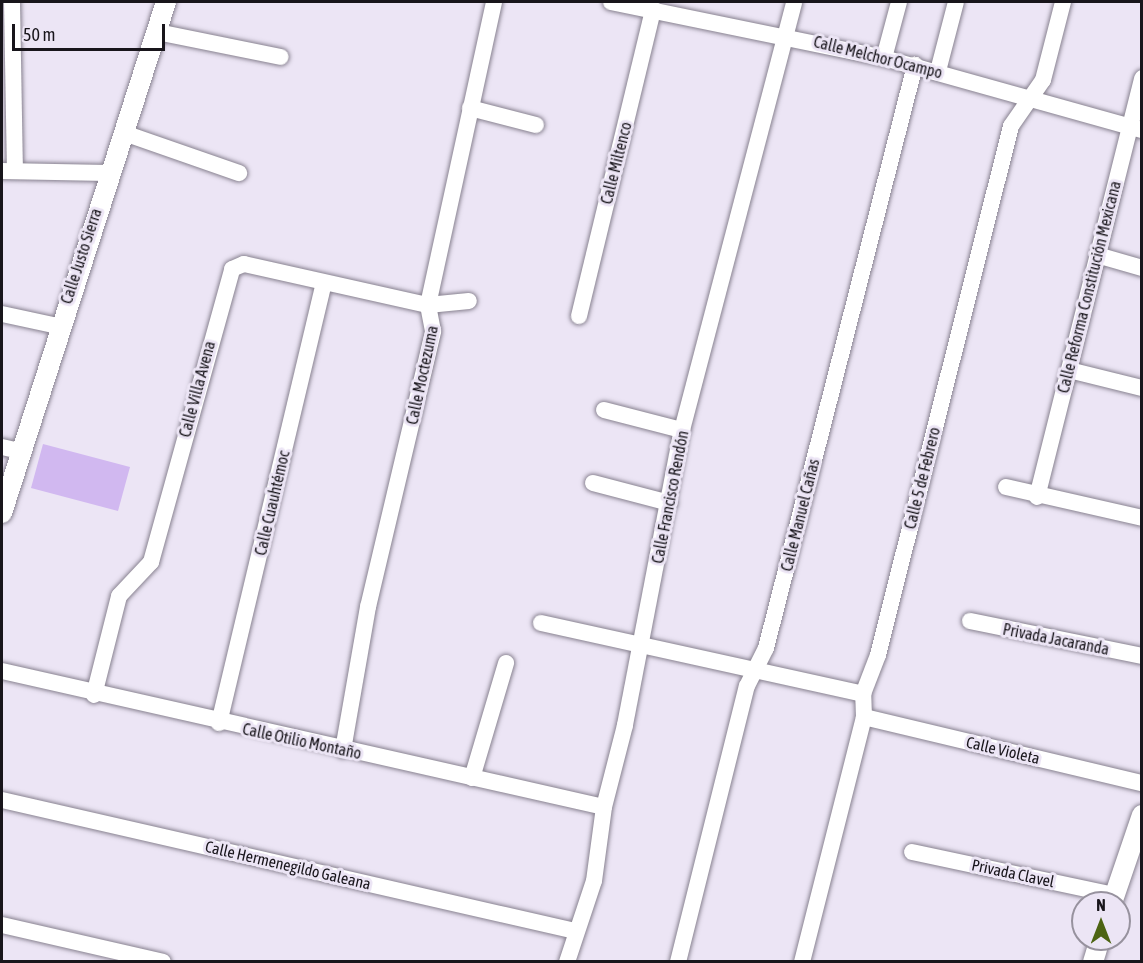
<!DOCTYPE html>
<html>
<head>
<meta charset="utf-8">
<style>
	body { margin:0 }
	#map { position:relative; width:1143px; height:963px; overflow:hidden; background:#ece5f5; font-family:"Asap Condensed",sans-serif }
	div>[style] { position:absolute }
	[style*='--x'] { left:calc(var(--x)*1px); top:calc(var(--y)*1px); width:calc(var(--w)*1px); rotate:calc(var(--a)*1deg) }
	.building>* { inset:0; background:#d1b8f0 }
	.roads { filter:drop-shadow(0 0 2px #888290) drop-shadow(0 0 2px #888290) }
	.minor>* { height:16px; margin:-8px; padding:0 8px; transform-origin:8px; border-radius:8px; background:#fff }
	.tertiary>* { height:20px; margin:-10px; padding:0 10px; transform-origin:10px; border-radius:10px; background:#fff }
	span { translate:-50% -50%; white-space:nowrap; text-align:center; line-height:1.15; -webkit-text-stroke:6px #ece5f5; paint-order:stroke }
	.street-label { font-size:16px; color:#18151b }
	.frame { position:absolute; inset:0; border:3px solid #18151b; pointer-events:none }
	.north { position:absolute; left:1071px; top:891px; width:60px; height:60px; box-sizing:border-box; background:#ece5f5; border:2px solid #97929e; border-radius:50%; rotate:0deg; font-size:16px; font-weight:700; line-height:24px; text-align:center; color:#18151b }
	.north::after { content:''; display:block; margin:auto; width:21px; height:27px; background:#4d6413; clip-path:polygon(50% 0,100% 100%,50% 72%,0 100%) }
	.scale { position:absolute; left:12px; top:24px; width:153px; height:27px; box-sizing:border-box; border:3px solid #18151b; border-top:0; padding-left:8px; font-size:18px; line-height:21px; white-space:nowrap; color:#18151b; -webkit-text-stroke:4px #ece5f5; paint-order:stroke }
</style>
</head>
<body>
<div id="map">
	<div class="building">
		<div style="clip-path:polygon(43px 444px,130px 467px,118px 511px,31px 488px)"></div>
	</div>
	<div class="roads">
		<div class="minor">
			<div style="--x:12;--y:2;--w:168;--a:89"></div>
			<div style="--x:611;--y:2;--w:279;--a:11.6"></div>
			<div style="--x:884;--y:58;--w:268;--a:15.6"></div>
			<div style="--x:157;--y:32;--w:126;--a:11.4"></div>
			<div style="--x:884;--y:58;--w:58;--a:-75"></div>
			<div style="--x:938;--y:71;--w:71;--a:-75.4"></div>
			<div style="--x:470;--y:108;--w:68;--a:14.4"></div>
			<div style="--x:124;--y:133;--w:122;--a:19.2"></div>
			<div style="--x:2;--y:171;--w:106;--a:1.1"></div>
			<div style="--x:1097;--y:255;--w:47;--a:16.1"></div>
			<div style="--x:2;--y:314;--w:57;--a:12.1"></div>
			<div style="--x:579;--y:316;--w:316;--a:-76.4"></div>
			<div style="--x:1069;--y:370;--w:75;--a:13.9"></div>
			<div style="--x:604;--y:410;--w:81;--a:14.4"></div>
			<div style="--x:2;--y:447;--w:18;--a:13"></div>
			<div style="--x:593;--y:483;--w:79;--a:14.7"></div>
			<div style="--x:1006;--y:487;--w:139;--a:12.8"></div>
			<div style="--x:1037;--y:497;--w:432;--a:-75.9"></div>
			<div style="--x:970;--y:621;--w:176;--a:11.5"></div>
			<div style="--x:541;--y:623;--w:330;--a:12.4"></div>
			<div style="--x:2;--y:671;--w:617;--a:12.73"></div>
			<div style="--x:94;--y:695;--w:102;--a:-75.8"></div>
			<div style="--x:119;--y:596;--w:47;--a:-46.7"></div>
			<div style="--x:151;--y:562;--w:304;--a:-74.5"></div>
			<div style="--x:232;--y:269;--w:13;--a:-23"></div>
			<div style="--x:244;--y:264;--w:189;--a:12.6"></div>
			<div style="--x:428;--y:305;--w:41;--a:-5.6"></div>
			<div style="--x:864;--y:717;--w:286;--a:13.4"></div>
			<div style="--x:219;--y:723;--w:452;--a:-76.6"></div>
			<div style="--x:343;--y:750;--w:145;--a:-80.1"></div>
			<div style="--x:368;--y:607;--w:284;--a:-76.7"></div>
			<div style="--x:433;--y:331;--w:26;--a:-101"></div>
			<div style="--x:428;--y:305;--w:310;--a:-77.7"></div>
			<div style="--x:472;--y:778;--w:120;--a:-73.5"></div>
			<div style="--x:2;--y:800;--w:588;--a:12.88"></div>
			<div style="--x:912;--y:852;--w:208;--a:12"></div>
			<div style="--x:2;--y:925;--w:165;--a:12.9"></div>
			<div style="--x:567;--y:962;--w:85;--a:-71.6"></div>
			<div style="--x:594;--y:881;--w:75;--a:-82.3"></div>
			<div style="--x:604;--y:807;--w:85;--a:-75.6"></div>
			<div style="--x:625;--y:725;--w:300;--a:-79.1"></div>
			<div style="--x:682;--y:430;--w:442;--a:-75.3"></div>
			<div style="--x:678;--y:962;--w:284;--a:-76"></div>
			<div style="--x:747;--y:686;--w:42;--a:-63.4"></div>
			<div style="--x:766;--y:648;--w:602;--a:-75.66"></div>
			<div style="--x:802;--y:962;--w:253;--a:-75.8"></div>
			<div style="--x:864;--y:717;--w:23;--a:-92"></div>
			<div style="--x:863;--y:694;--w:42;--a:-69"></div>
			<div style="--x:878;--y:655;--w:545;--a:-75.89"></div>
			<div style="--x:1011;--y:126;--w:56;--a:-55.2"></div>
			<div style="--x:1043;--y:80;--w:81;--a:-75.6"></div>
		</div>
		<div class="tertiary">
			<div style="--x:2;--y:513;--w:537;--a:-72.21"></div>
			<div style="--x:1112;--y:903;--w:93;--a:-71.2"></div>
			<div style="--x:1093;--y:962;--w:24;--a:-73"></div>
		</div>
	</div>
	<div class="street-label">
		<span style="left:878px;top:57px;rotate:14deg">Calle Melchor Ocampo</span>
		<span style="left:616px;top:163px;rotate:-76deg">Calle Miltenco</span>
		<span style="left:81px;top:256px;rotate:-72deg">Calle Justo Sierra</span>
		<span style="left:1089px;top:287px;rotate:-76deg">Calle Reforma Constitución Mexicana</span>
		<span style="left:422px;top:375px;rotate:-78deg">Calle Moctezuma</span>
		<span style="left:197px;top:389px;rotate:-75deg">Calle Villa Avena</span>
		<span style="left:922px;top:478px;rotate:-76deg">Calle 5 de Febrero</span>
		<span style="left:670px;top:497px;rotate:-79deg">Calle Francisco Rendón</span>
		<span style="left:272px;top:503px;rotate:-77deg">Calle Cuauhtémoc</span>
		<span style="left:800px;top:515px;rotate:-76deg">Calle Manuel Cañas</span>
		<span style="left:1056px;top:639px;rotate:11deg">Privada Jacaranda</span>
		<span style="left:302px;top:741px;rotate:12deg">Calle Otilio Montaño</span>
		<span style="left:1003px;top:750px;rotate:13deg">Calle Violeta</span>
		<span style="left:288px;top:865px;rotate:13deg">Calle Hermenegildo Galeana</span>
		<span style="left:1013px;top:873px;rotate:12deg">Privada Clavel</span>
	</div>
	<div class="frame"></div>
	<div class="north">N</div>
	<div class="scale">50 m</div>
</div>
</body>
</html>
